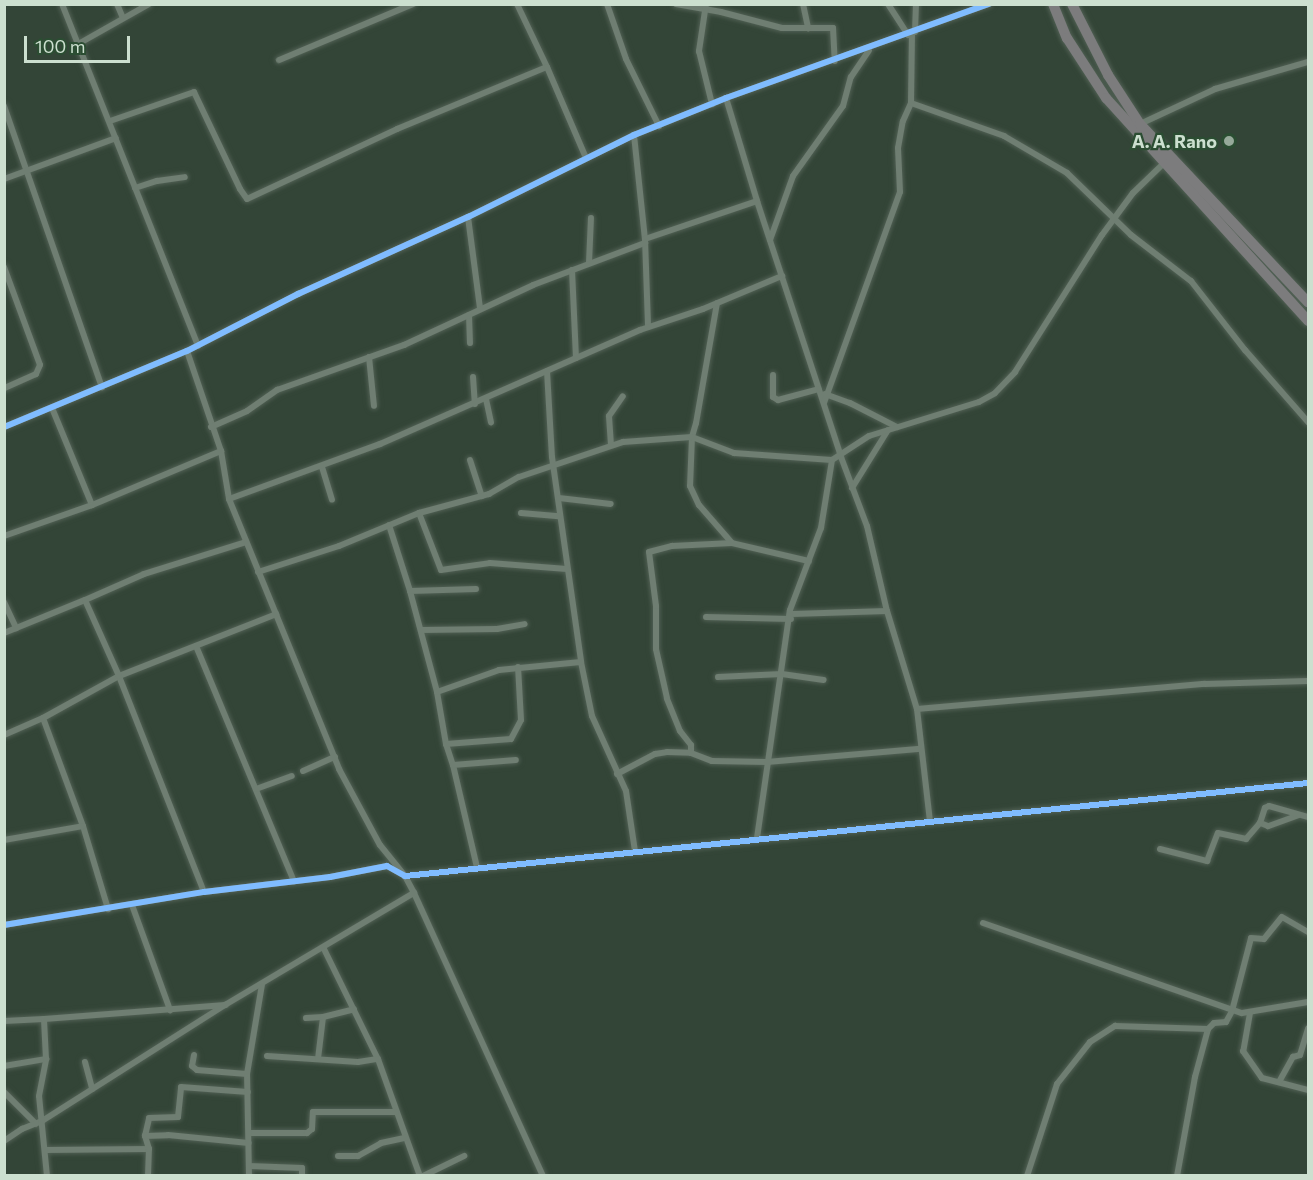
<!DOCTYPE html>
<html>
<head>
<meta charset="utf-8">
<style>
	body { margin:0 }
	#map { position:relative; width:1313px; height:1180px; overflow:hidden; background:#334537; font-family:Commissioner,sans-serif }
	div>[style] { position:absolute }
	[style*='--x'] { left:calc(var(--x)*1px); top:calc(var(--y)*1px); width:calc(var(--w)*1px); rotate:calc(var(--a)*1deg) }
	.roads { filter:drop-shadow(0 0 2px #516054) drop-shadow(0 0 2px #516054) }
	.street>* { height:6px; margin:-3px; padding:0 3px; transform-origin:3px; border-radius:3px; background:#6f7e72 }
	.highway>* { height:10px; margin:-5px; padding:0 5px; transform-origin:5px; border-radius:5px; background:#7c7c7d }
	.cycleway>* { height:6px; margin:-3px; padding:0 3px; transform-origin:3px; border-radius:3px; background:#80bcff }
	.dots>* { width:16px; height:16px; translate:-50% -50%; box-sizing:border-box; border:3px solid #2b4d32; border-radius:50% }
	span { translate:-50% -50%; white-space:nowrap; text-align:center; line-height:1.15; -webkit-text-stroke:4.5px #2b4d32; paint-order:stroke }
	.poi-label { font-size:18px; color:#ccdfcf; font-weight:700 }
	.right { translate:-100% -50%; text-align:right }
	.frame { position:absolute; inset:0; border:6px solid #ccdfcf; pointer-events:none }
	.scale { position:absolute; left:24px; top:36px; width:106px; height:27px; box-sizing:border-box; border:3px solid #ccdfcf; border-top:0; padding-left:8px; font-size:18px; line-height:21px; white-space:nowrap; color:#ccdfcf; -webkit-text-stroke:4px #2b4d32; paint-order:stroke }
</style>
</head>
<body>
<div id="map">
	<div class="roads">
		<div class="street">
			<div style="--x:62;--y:4;--w:368;--a:68.3"></div>
			<div style="--x:117;--y:4;--w:15;--a:67"></div>
			<div style="--x:517;--y:4;--w:70;--a:64.5"></div>
			<div style="--x:607;--y:4;--w:58;--a:70.9"></div>
			<div style="--x:626;--y:59;--w:75;--a:63.8"></div>
			<div style="--x:676;--y:4;--w:46;--a:10.1"></div>
			<div style="--x:721;--y:12;--w:63;--a:14.7"></div>
			<div style="--x:782;--y:28;--w:51;--a:0"></div>
			<div style="--x:833;--y:28;--w:33;--a:87"></div>
			<div style="--x:706;--y:4;--w:48;--a:98.5"></div>
			<div style="--x:699;--y:51;--w:55;--a:76.2"></div>
			<div style="--x:803;--y:4;--w:25;--a:78"></div>
			<div style="--x:888;--y:4;--w:37;--a:57"></div>
			<div style="--x:915;--y:32;--w:28;--a:-88"></div>
			<div style="--x:80;--y:43;--w:79;--a:-29.5"></div>
			<div style="--x:279;--y:60;--w:145;--a:-22.7"></div>
			<div style="--x:726;--y:98;--w:108;--a:73.2"></div>
			<div style="--x:757;--y:201;--w:269;--a:71.8"></div>
			<div style="--x:841;--y:457;--w:74;--a:69.4"></div>
			<div style="--x:867;--y:526;--w:87;--a:76.8"></div>
			<div style="--x:887;--y:611;--w:102;--a:73"></div>
			<div style="--x:917;--y:709;--w:113;--a:83.4"></div>
			<div style="--x:911;--y:103;--w:99;--a:19.5"></div>
			<div style="--x:1004;--y:136;--w:73;--a:30.4"></div>
			<div style="--x:1067;--y:173;--w:89;--a:44.1"></div>
			<div style="--x:1131;--y:235;--w:76;--a:37.5"></div>
			<div style="--x:1191;--y:281;--w:88;--a:52"></div>
			<div style="--x:1245;--y:350;--w:96;--a:48.8"></div>
			<div style="--x:4;--y:106;--w:298;--a:70.8"></div>
			<div style="--x:110;--y:121;--w:89;--a:-19"></div>
			<div style="--x:194;--y:92;--w:107;--a:64.6"></div>
			<div style="--x:240;--y:189;--w:12;--a:55"></div>
			<div style="--x:247;--y:199;--w:166;--a:-25"></div>
			<div style="--x:397;--y:129;--w:162;--a:-22.5"></div>
			<div style="--x:547;--y:67;--w:99;--a:66.8"></div>
			<div style="--x:1140;--y:124;--w:83;--a:-25"></div>
			<div style="--x:1215;--y:89;--w:97;--a:-16.2"></div>
			<div style="--x:634;--y:135;--w:105;--a:84"></div>
			<div style="--x:645;--y:239;--w:88;--a:88"></div>
			<div style="--x:4;--y:179;--w:119;--a:-20.1"></div>
			<div style="--x:135;--y:188;--w:23;--a:-18"></div>
			<div style="--x:157;--y:181;--w:28;--a:-8"></div>
			<div style="--x:468;--y:217;--w:92;--a:82.5"></div>
			<div style="--x:645;--y:239;--w:118;--a:-18.7"></div>
			<div style="--x:770;--y:240;--w:68;--a:-70.2"></div>
			<div style="--x:793;--y:176;--w:86;--a:-54.5"></div>
			<div style="--x:843;--y:106;--w:30;--a:-75"></div>
			<div style="--x:851;--y:77;--w:32;--a:-56"></div>
			<div style="--x:589;--y:263;--w:45;--a:-87.5"></div>
			<div style="--x:4;--y:267;--w:104;--a:69.8"></div>
			<div style="--x:40;--y:365;--w:10;--a:114"></div>
			<div style="--x:36;--y:374;--w:35;--a:156"></div>
			<div style="--x:572;--y:270;--w:88;--a:87.4"></div>
			<div style="--x:717;--y:303;--w:122;--a:99.9"></div>
			<div style="--x:696;--y:423;--w:15;--a:106"></div>
			<div style="--x:692;--y:437;--w:49;--a:92.3"></div>
			<div style="--x:690;--y:486;--w:21;--a:65"></div>
			<div style="--x:699;--y:505;--w:50;--a:49"></div>
			<div style="--x:469;--y:315;--w:28;--a:88"></div>
			<div style="--x:187;--y:351;--w:106;--a:71.2"></div>
			<div style="--x:221;--y:451;--w:49;--a:80.5"></div>
			<div style="--x:229;--y:499;--w:292;--a:67.8"></div>
			<div style="--x:339;--y:769;--w:86;--a:61.7"></div>
			<div style="--x:380;--y:845;--w:40;--a:51"></div>
			<div style="--x:405;--y:876;--w:19;--a:62"></div>
			<div style="--x:414;--y:893;--w:311;--a:65.5"></div>
			<div style="--x:369;--y:357;--w:49;--a:84.2"></div>
			<div style="--x:547;--y:371;--w:86;--a:86.7"></div>
			<div style="--x:552;--y:457;--w:207;--a:81.9"></div>
			<div style="--x:581;--y:662;--w:55;--a:78.5"></div>
			<div style="--x:592;--y:716;--w:82;--a:65.6"></div>
			<div style="--x:626;--y:791;--w:61;--a:81.5"></div>
			<div style="--x:773;--y:375;--w:22;--a:90"></div>
			<div style="--x:773;--y:397;--w:6;--a:31"></div>
			<div style="--x:778;--y:400;--w:42;--a:-15"></div>
			<div style="--x:473;--y:377;--w:27;--a:86"></div>
			<div style="--x:825;--y:394;--w:27;--a:20"></div>
			<div style="--x:850;--y:403;--w:53;--a:27.1"></div>
			<div style="--x:486;--y:399;--w:24;--a:78"></div>
			<div style="--x:824;--y:403;--w:224;--a:-70.2"></div>
			<div style="--x:900;--y:192;--w:44;--a:-92.6"></div>
			<div style="--x:898;--y:148;--w:27;--a:-80"></div>
			<div style="--x:903;--y:121;--w:20;--a:-66"></div>
			<div style="--x:911;--y:103;--w:70;--a:-89.2"></div>
			<div style="--x:52;--y:408;--w:105;--a:67.6"></div>
			<div style="--x:4;--y:427;--w:198;--a:-22.6"></div>
			<div style="--x:187;--y:351;--w:125;--a:-27.2"></div>
			<div style="--x:298;--y:294;--w:187;--a:-24.4"></div>
			<div style="--x:468;--y:217;--w:185;--a:-26.3"></div>
			<div style="--x:634;--y:135;--w:99;--a:-21.9"></div>
			<div style="--x:726;--y:98;--w:279;--a:-19.7"></div>
			<div style="--x:211;--y:427;--w:39;--a:-24"></div>
			<div style="--x:247;--y:411;--w:37;--a:-35"></div>
			<div style="--x:277;--y:390;--w:135;--a:-19.5"></div>
			<div style="--x:404;--y:345;--w:142;--a:-24.9"></div>
			<div style="--x:533;--y:285;--w:120;--a:-20.6"></div>
			<div style="--x:611;--y:445;--w:29;--a:-94"></div>
			<div style="--x:609;--y:416;--w:24;--a:-55"></div>
			<div style="--x:470;--y:460;--w:38;--a:72"></div>
			<div style="--x:322;--y:467;--w:34;--a:73"></div>
			<div style="--x:852;--y:488;--w:68;--a:-58.2"></div>
			<div style="--x:559;--y:498;--w:52;--a:6.6"></div>
			<div style="--x:229;--y:499;--w:161;--a:-20"></div>
			<div style="--x:380;--y:444;--w:284;--a:-23.7"></div>
			<div style="--x:640;--y:330;--w:66;--a:-18.4"></div>
			<div style="--x:703;--y:309;--w:86;--a:-22.7"></div>
			<div style="--x:419;--y:513;--w:61;--a:68.9"></div>
			<div style="--x:441;--y:570;--w:49;--a:-8.1"></div>
			<div style="--x:490;--y:563;--w:77;--a:4.5"></div>
			<div style="--x:521;--y:513;--w:38;--a:5"></div>
			<div style="--x:389;--y:525;--w:69;--a:72.3"></div>
			<div style="--x:410;--y:591;--w:105;--a:75"></div>
			<div style="--x:437;--y:692;--w:53;--a:80.2"></div>
			<div style="--x:446;--y:744;--w:22;--a:72"></div>
			<div style="--x:453;--y:765;--w:105;--a:76.8"></div>
			<div style="--x:4;--y:536;--w:93;--a:-19.4"></div>
			<div style="--x:92;--y:505;--w:140;--a:-22.7"></div>
			<div style="--x:258;--y:572;--w:85;--a:-17.8"></div>
			<div style="--x:339;--y:546;--w:87;--a:-22.4"></div>
			<div style="--x:419;--y:513;--w:73;--a:-15.2"></div>
			<div style="--x:489;--y:494;--w:34;--a:-30"></div>
			<div style="--x:519;--y:477;--w:110;--a:-18.6"></div>
			<div style="--x:623;--y:442;--w:69;--a:-4.1"></div>
			<div style="--x:692;--y:437;--w:45;--a:20.9"></div>
			<div style="--x:734;--y:453;--w:98;--a:4.1"></div>
			<div style="--x:832;--y:460;--w:44;--a:-33"></div>
			<div style="--x:869;--y:436;--w:115;--a:-17.2"></div>
			<div style="--x:979;--y:402;--w:18;--a:-29"></div>
			<div style="--x:995;--y:393;--w:29;--a:-46"></div>
			<div style="--x:1015;--y:372;--w:162;--a:-57.6"></div>
			<div style="--x:1102;--y:235;--w:52;--a:-53.6"></div>
			<div style="--x:1133;--y:193;--w:43;--a:-44.1"></div>
			<div style="--x:410;--y:591;--w:66;--a:-1.7"></div>
			<div style="--x:4;--y:602;--w:29;--a:65"></div>
			<div style="--x:792;--y:614;--w:95;--a:-1.8"></div>
			<div style="--x:706;--y:617;--w:85;--a:1.3"></div>
			<div style="--x:421;--y:630;--w:76;--a:-0.8"></div>
			<div style="--x:497;--y:629;--w:28;--a:-10"></div>
			<div style="--x:4;--y:633;--w:87;--a:-22.2"></div>
			<div style="--x:196;--y:646;--w:255;--a:67.4"></div>
			<div style="--x:718;--y:677;--w:64;--a:-2.7"></div>
			<div style="--x:782;--y:674;--w:42;--a:8.1"></div>
			<div style="--x:437;--y:692;--w:66;--a:-19.5"></div>
			<div style="--x:499;--y:670;--w:82;--a:-5.6"></div>
			<div style="--x:917;--y:709;--w:289;--a:-5"></div>
			<div style="--x:1205;--y:684;--w:103;--a:-1.7"></div>
			<div style="--x:43;--y:718;--w:115;--a:69.7"></div>
			<div style="--x:83;--y:826;--w:87;--a:73.2"></div>
			<div style="--x:4;--y:735;--w:43;--a:-23.6"></div>
			<div style="--x:43;--y:718;--w:87;--a:-28.9"></div>
			<div style="--x:119;--y:676;--w:169;--a:-21.5"></div>
			<div style="--x:446;--y:744;--w:65;--a:-4.4"></div>
			<div style="--x:511;--y:739;--w:21;--a:-62"></div>
			<div style="--x:521;--y:720;--w:53;--a:-93.2"></div>
			<div style="--x:691;--y:753;--w:8;--a:-90"></div>
			<div style="--x:691;--y:745;--w:18;--a:-128"></div>
			<div style="--x:680;--y:731;--w:35;--a:-112"></div>
			<div style="--x:667;--y:698;--w:50;--a:-102.7"></div>
			<div style="--x:656;--y:649;--w:43;--a:-90"></div>
			<div style="--x:656;--y:606;--w:54;--a:-97.4"></div>
			<div style="--x:649;--y:552;--w:24;--a:-15"></div>
			<div style="--x:672;--y:546;--w:60;--a:-2.9"></div>
			<div style="--x:732;--y:543;--w:79;--a:13.2"></div>
			<div style="--x:453;--y:765;--w:63;--a:-4.5"></div>
			<div style="--x:303;--y:771;--w:35;--a:-24"></div>
			<div style="--x:617;--y:774;--w:43;--a:-27.8"></div>
			<div style="--x:655;--y:754;--w:12;--a:-9"></div>
			<div style="--x:667;--y:752;--w:24;--a:2"></div>
			<div style="--x:691;--y:753;--w:22;--a:21"></div>
			<div style="--x:712;--y:761;--w:55;--a:1"></div>
			<div style="--x:767;--y:762;--w:154;--a:-4.9"></div>
			<div style="--x:256;--y:789;--w:38;--a:-20"></div>
			<div style="--x:1299;--y:815;--w:33;--a:160"></div>
			<div style="--x:1268;--y:826;--w:9;--a:-159"></div>
			<div style="--x:1260;--y:823;--w:16;--a:-72"></div>
			<div style="--x:1265;--y:808;--w:4;--a:-27"></div>
			<div style="--x:1269;--y:806;--w:41;--a:15.8"></div>
			<div style="--x:757;--y:838;--w:230;--a:-81.8"></div>
			<div style="--x:790;--y:610;--w:88;--a:-69.3"></div>
			<div style="--x:821;--y:528;--w:69;--a:-80.8"></div>
			<div style="--x:4;--y:840;--w:80;--a:-10"></div>
			<div style="--x:1160;--y:849;--w:49;--a:14.3"></div>
			<div style="--x:1207;--y:861;--w:30;--a:-69"></div>
			<div style="--x:1218;--y:833;--w:29;--a:12"></div>
			<div style="--x:1246;--y:839;--w:21;--a:-49"></div>
			<div style="--x:204;--y:892;--w:232;--a:-111.5"></div>
			<div style="--x:119;--y:676;--w:83;--a:-114.1"></div>
			<div style="--x:85;--y:600;--w:64;--a:-23.8"></div>
			<div style="--x:144;--y:574;--w:107;--a:-17.4"></div>
			<div style="--x:132;--y:905;--w:112;--a:70.1"></div>
			<div style="--x:983;--y:923;--w:274;--a:19.2"></div>
			<div style="--x:1242;--y:1013;--w:67;--a:-9.5"></div>
			<div style="--x:4;--y:925;--w:203;--a:-9.4"></div>
			<div style="--x:204;--y:892;--w:127;--a:-6.8"></div>
			<div style="--x:330;--y:877;--w:58;--a:-10.9"></div>
			<div style="--x:387;--y:866;--w:21;--a:29"></div>
			<div style="--x:405;--y:876;--w:908;--a:-5.88"></div>
			<div style="--x:324;--y:949;--w:123;--a:63.9"></div>
			<div style="--x:378;--y:1059;--w:124;--a:70.3"></div>
			<div style="--x:1250;--y:1013;--w:39;--a:100"></div>
			<div style="--x:1243;--y:1051;--w:33;--a:55"></div>
			<div style="--x:1262;--y:1078;--w:48;--a:14.6"></div>
			<div style="--x:306;--y:1018;--w:17;--a:-3"></div>
			<div style="--x:4;--y:1021;--w:40;--a:-2.9"></div>
			<div style="--x:194;--y:1055;--w:11;--a:100"></div>
			<div style="--x:192;--y:1066;--w:6;--a:39"></div>
			<div style="--x:197;--y:1070;--w:50;--a:4.6"></div>
			<div style="--x:267;--y:1056;--w:91;--a:3.8"></div>
			<div style="--x:358;--y:1062;--w:20;--a:-9"></div>
			<div style="--x:318;--y:1059;--w:42;--a:-83.2"></div>
			<div style="--x:323;--y:1017;--w:32;--a:-14"></div>
			<div style="--x:85;--y:1062;--w:28;--a:75"></div>
			<div style="--x:4;--y:1066;--w:43;--a:-9.5"></div>
			<div style="--x:1279;--y:1082;--w:29;--a:-61"></div>
			<div style="--x:1293;--y:1057;--w:7;--a:-16"></div>
			<div style="--x:1300;--y:1055;--w:28;--a:-73"></div>
			<div style="--x:4;--y:1092;--w:45;--a:45"></div>
			<div style="--x:250;--y:1133;--w:57;--a:0"></div>
			<div style="--x:307;--y:1133;--w:6;--a:-39"></div>
			<div style="--x:312;--y:1129;--w:17;--a:-87"></div>
			<div style="--x:313;--y:1112;--w:83;--a:0"></div>
			<div style="--x:145;--y:1136;--w:18;--a:-77"></div>
			<div style="--x:149;--y:1118;--w:29;--a:-2"></div>
			<div style="--x:178;--y:1117;--w:30;--a:-84"></div>
			<div style="--x:181;--y:1087;--w:67;--a:4.3"></div>
			<div style="--x:4;--y:1141;--w:22;--a:-34"></div>
			<div style="--x:22;--y:1129;--w:22;--a:-22"></div>
			<div style="--x:42;--y:1121;--w:217;--a:-32.4"></div>
			<div style="--x:225;--y:1005;--w:220;--a:-30.7"></div>
			<div style="--x:45;--y:1150;--w:104;--a:-0.6"></div>
			<div style="--x:338;--y:1156;--w:20;--a:0"></div>
			<div style="--x:358;--y:1156;--w:26;--a:-29"></div>
			<div style="--x:381;--y:1143;--w:25;--a:-12"></div>
			<div style="--x:249;--y:1166;--w:53;--a:2.2"></div>
			<div style="--x:302;--y:1168;--w:8;--a:90"></div>
			<div style="--x:47;--y:1176;--w:80;--a:-95.7"></div>
			<div style="--x:39;--y:1096;--w:38;--a:-79"></div>
			<div style="--x:46;--y:1059;--w:40;--a:-92.9"></div>
			<div style="--x:44;--y:1019;--w:182;--a:-4.4"></div>
			<div style="--x:148;--y:1176;--w:27;--a:-88"></div>
			<div style="--x:149;--y:1149;--w:14;--a:-107"></div>
			<div style="--x:145;--y:1136;--w:23;--a:-2"></div>
			<div style="--x:168;--y:1135;--w:81;--a:5.6"></div>
			<div style="--x:249;--y:1176;--w:102;--a:-91.1"></div>
			<div style="--x:247;--y:1074;--w:91;--a:-80.5"></div>
			<div style="--x:423;--y:1176;--w:46;--a:-26"></div>
			<div style="--x:1027;--y:1176;--w:97;--a:-71.9"></div>
			<div style="--x:1057;--y:1084;--w:53;--a:-51.8"></div>
			<div style="--x:1090;--y:1042;--w:30;--a:-33"></div>
			<div style="--x:1115;--y:1026;--w:93;--a:1.8"></div>
			<div style="--x:1177;--y:1176;--w:101;--a:-79.7"></div>
			<div style="--x:1195;--y:1077;--w:50;--a:-74.8"></div>
			<div style="--x:1208;--y:1029;--w:8;--a:-45"></div>
			<div style="--x:1214;--y:1023;--w:12;--a:-5"></div>
			<div style="--x:1226;--y:1022;--w:13;--a:-61"></div>
			<div style="--x:1232;--y:1011;--w:75;--a:-75.4"></div>
			<div style="--x:1251;--y:938;--w:13;--a:4"></div>
			<div style="--x:1264;--y:939;--w:28;--a:-51"></div>
			<div style="--x:1282;--y:917;--w:30;--a:30"></div>
		</div>
		<div class="highway">
			<div style="--x:1053;--y:4;--w:37;--a:68"></div>
			<div style="--x:1067;--y:38;--w:72;--a:57"></div>
			<div style="--x:1106;--y:98;--w:301;--a:47.8"></div>
			<div style="--x:1072;--y:4;--w:80;--a:63.1"></div>
			<div style="--x:1108;--y:75;--w:59;--a:56.9"></div>
			<div style="--x:1140;--y:124;--w:245;--a:46.7"></div>
		</div>
	</div>
	<div class="cycleway">
		<div style="--x:4;--y:427;--w:198;--a:-22.6"></div>
		<div style="--x:187;--y:351;--w:125;--a:-27.2"></div>
		<div style="--x:298;--y:294;--w:187;--a:-24.4"></div>
		<div style="--x:468;--y:217;--w:185;--a:-26.3"></div>
		<div style="--x:634;--y:135;--w:99;--a:-21.9"></div>
		<div style="--x:726;--y:98;--w:279;--a:-19.7"></div>
		<div style="--x:4;--y:925;--w:203;--a:-9.4"></div>
		<div style="--x:204;--y:892;--w:127;--a:-6.8"></div>
		<div style="--x:330;--y:877;--w:58;--a:-10.9"></div>
		<div style="--x:387;--y:866;--w:21;--a:29"></div>
		<div style="--x:405;--y:876;--w:908;--a:-5.88"></div>
	</div>
	<div class="dots">
		<div style="left:1229px;top:141px;background:#96a99a"></div>
	</div>
	<div class="poi-label">
		<span class="right" style="left:1217px;top:141px">A. A. Rano</span>
	</div>
	<div class="frame"></div>
	<div class="scale">100 m</div>
</div>
</body>
</html>
